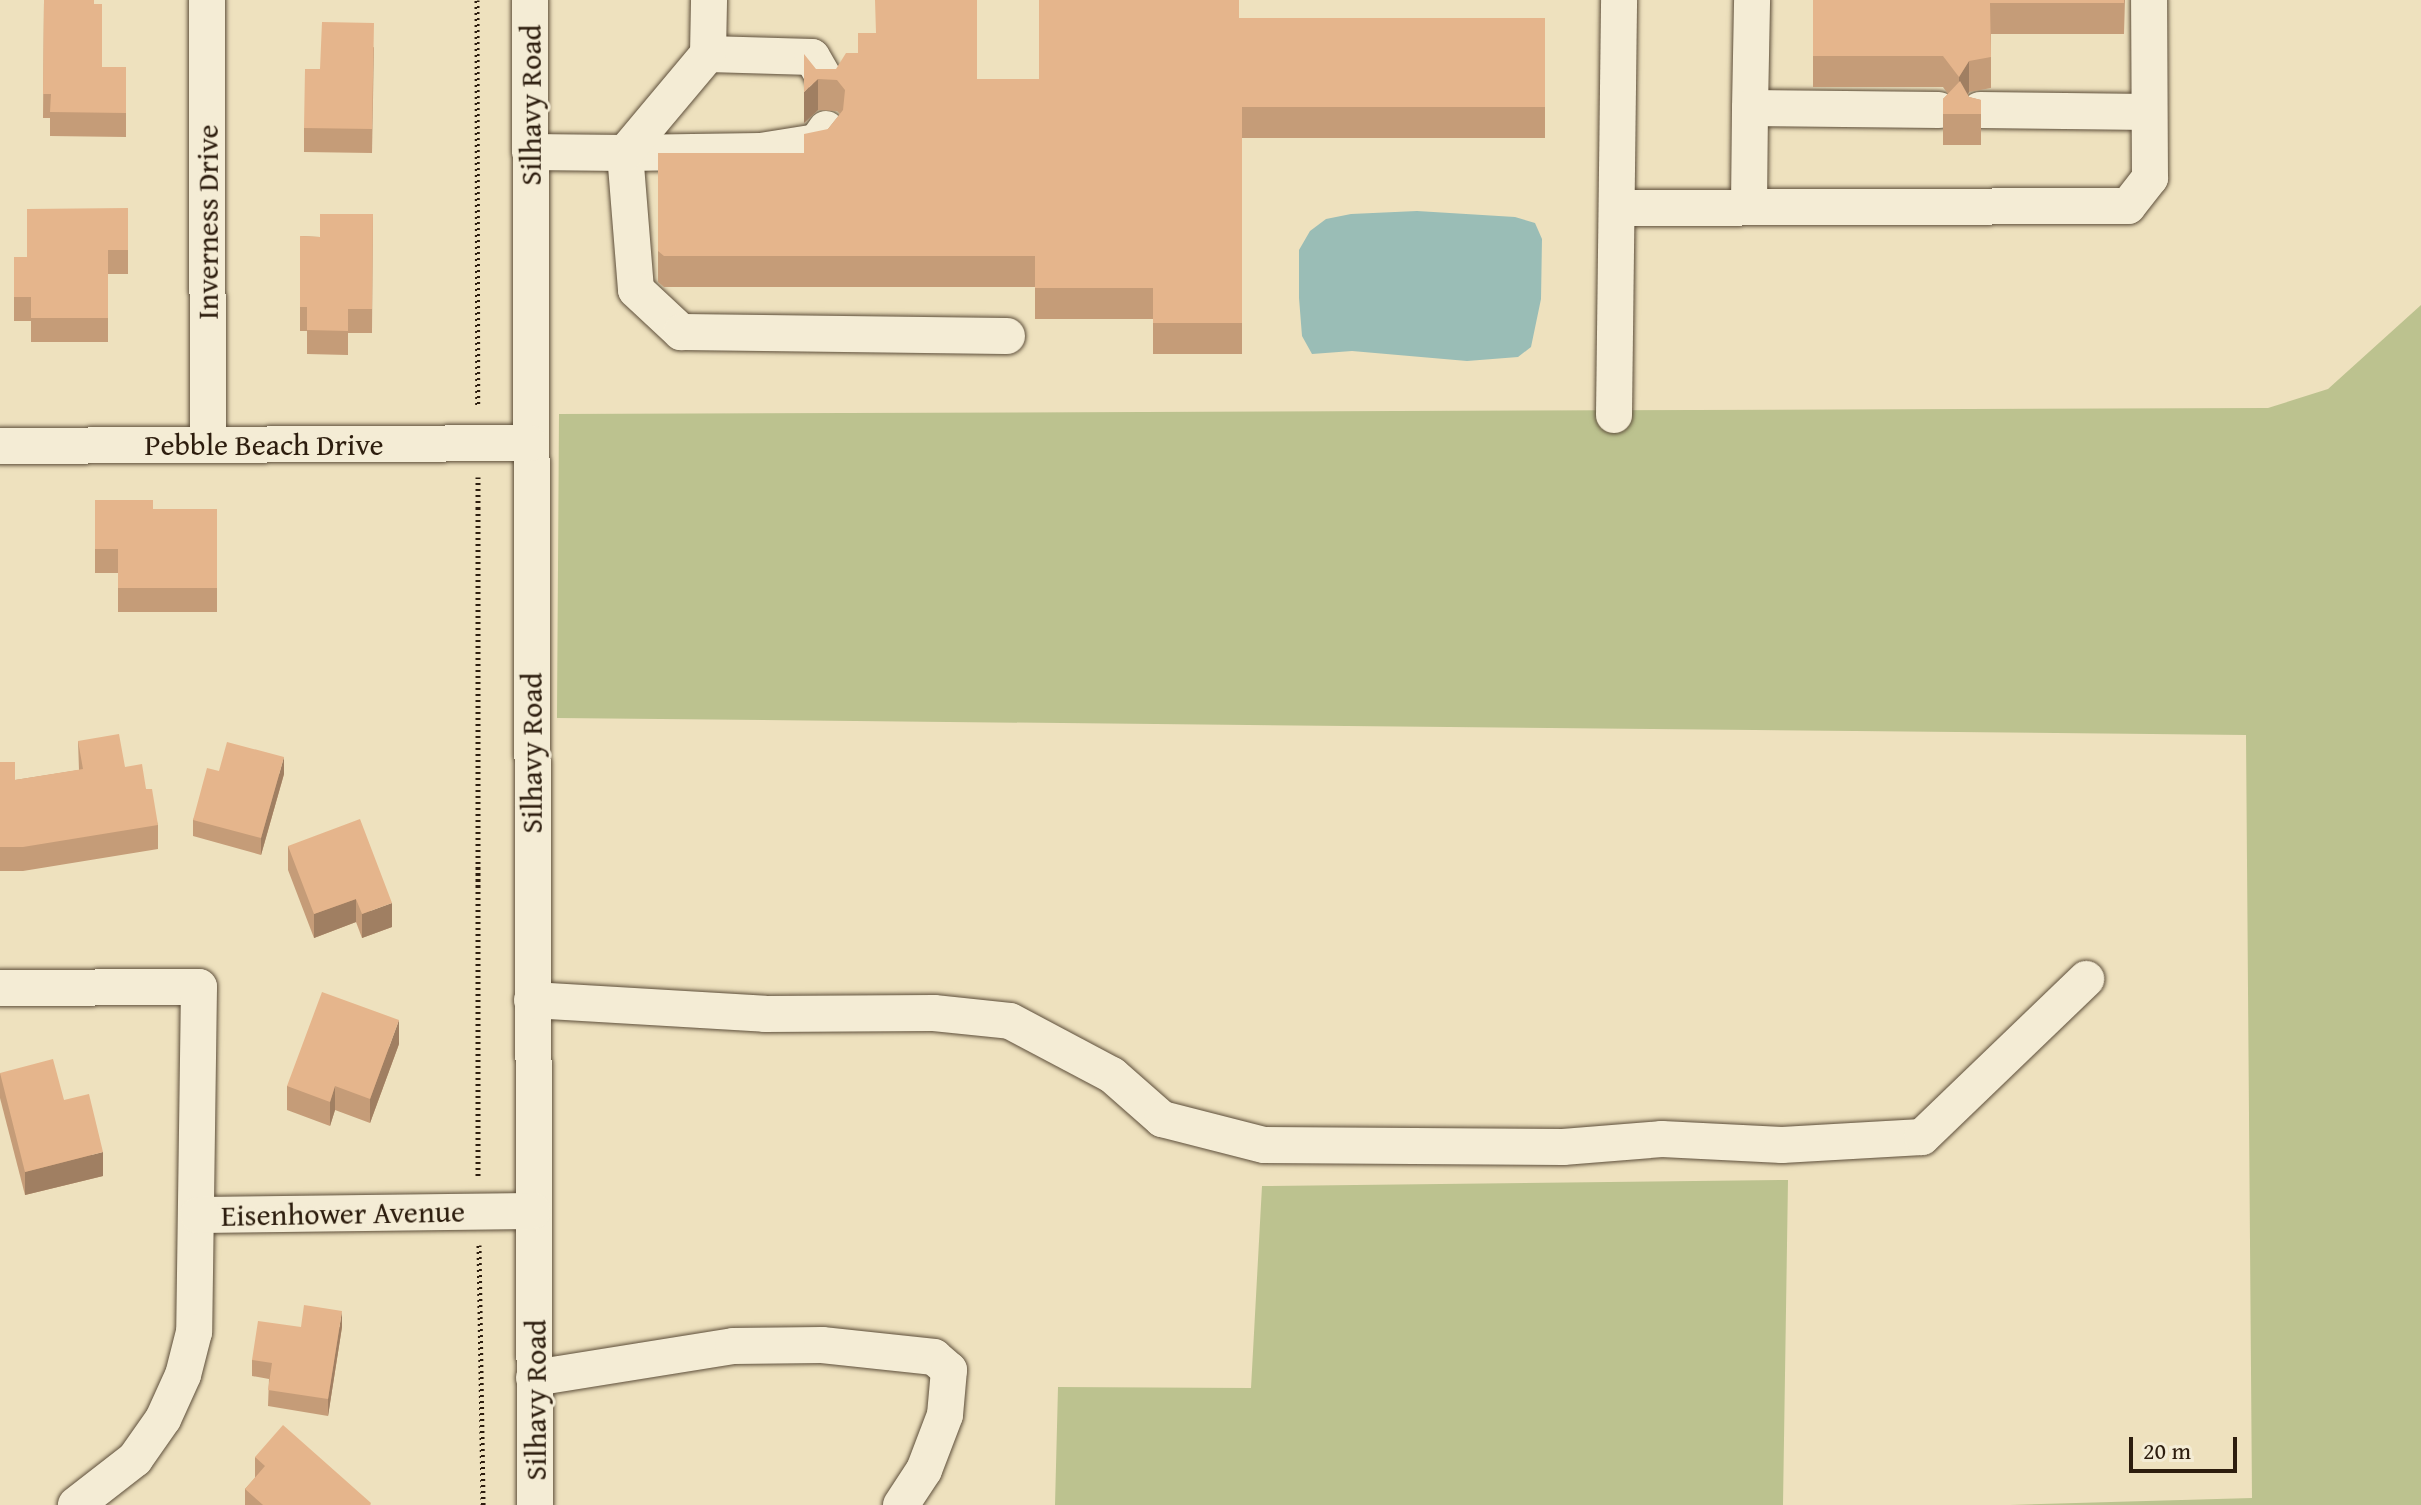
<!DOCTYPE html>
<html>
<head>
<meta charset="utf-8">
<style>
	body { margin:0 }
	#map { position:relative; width:2421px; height:1505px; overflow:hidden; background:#eee1be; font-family:"Gentium Book Plus",serif }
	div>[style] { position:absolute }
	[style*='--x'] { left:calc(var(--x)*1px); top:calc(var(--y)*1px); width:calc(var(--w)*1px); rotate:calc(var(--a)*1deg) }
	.green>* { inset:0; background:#bcc28f }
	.water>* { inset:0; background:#9abdb6 }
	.path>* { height:5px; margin-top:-2.5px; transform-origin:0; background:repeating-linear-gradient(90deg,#2d1d0e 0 2px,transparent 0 6px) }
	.roads { filter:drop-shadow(0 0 2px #5d4e3a) drop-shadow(0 0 2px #5d4e3a) }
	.minor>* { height:36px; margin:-18px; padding:0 18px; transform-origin:18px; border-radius:18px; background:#f4ecd5 }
	.wall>* { inset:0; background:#c59c78 }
	.shaded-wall>* { inset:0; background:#a07f62 }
	.building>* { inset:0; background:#e5b58c }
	span { translate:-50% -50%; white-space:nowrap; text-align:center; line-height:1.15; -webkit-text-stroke:6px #f4ecd5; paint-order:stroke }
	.street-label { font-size:30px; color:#2d1d0e }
	.scale { position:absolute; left:2129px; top:1437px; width:108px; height:36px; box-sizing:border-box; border:4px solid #2d1d0e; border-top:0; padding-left:10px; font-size:24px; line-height:28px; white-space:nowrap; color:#2d1d0e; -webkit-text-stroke:6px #f4ecd5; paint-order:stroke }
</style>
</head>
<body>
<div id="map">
	<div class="green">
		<div style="clip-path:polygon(2421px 305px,2421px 1505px,2010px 1505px,2252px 1498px,2246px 735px,557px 718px,559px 414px,2268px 408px,2328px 389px)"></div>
		<div style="clip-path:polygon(1788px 1180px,1783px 1505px,1055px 1505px,1058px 1387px,1251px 1388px,1262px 1186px)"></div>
	</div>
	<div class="water">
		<div style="clip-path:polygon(1417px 211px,1515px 217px,1535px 223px,1542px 239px,1541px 299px,1531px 347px,1518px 357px,1467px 361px,1352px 351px,1312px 354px,1302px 336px,1299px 298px,1299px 250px,1310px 231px,1326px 219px,1351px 214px)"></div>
	</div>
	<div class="path">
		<div style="--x:477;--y:0;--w:407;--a:89.9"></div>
		<div style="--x:478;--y:477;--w:702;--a:90"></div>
		<div style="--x:479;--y:1245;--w:260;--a:89.1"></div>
	</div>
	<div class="roads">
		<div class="minor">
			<div style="--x:207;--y:0;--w:444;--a:89.9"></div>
			<div style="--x:530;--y:0;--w:1505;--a:89.81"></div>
			<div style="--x:708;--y:54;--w:104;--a:1.7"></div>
			<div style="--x:812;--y:57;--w:28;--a:60"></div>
			<div style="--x:1750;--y:108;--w:108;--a:-88.9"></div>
			<div style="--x:1980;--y:110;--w:169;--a:0.7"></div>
			<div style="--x:826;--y:129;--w:16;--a:125"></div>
			<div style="--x:817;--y:142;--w:57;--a:170.9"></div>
			<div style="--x:761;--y:151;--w:136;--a:179.2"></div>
			<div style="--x:625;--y:153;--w:137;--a:85.4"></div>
			<div style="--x:636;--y:290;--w:62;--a:43"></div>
			<div style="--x:681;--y:332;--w:326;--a:0.7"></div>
			<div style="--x:530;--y:152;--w:95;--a:0.6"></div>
			<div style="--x:625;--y:153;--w:129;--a:-50"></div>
			<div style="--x:708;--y:54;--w:54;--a:-88.9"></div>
			<div style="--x:1749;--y:206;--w:98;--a:-89.4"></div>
			<div style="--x:1750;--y:108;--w:189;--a:0.6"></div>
			<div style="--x:1620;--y:208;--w:508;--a:-0.23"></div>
			<div style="--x:2128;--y:206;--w:36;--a:-52"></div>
			<div style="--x:2150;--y:178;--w:178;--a:-90.3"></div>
			<div style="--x:1614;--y:415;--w:415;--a:-89.3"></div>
			<div style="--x:0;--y:446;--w:529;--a:-0.32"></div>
			<div style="--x:0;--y:988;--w:199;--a:-0.3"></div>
			<div style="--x:199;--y:987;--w:345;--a:90.8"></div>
			<div style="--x:194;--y:1332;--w:44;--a:104.3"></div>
			<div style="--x:183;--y:1375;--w:48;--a:114.4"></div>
			<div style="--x:163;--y:1419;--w:49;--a:125"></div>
			<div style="--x:135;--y:1459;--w:75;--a:142.1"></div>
			<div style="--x:532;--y:1000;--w:233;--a:3.4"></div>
			<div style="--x:765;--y:1014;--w:169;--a:-0.3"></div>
			<div style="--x:934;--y:1013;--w:76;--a:6"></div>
			<div style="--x:1010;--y:1021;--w:115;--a:27.9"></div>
			<div style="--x:1112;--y:1075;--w:67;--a:41.3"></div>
			<div style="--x:1162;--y:1119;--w:105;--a:14.3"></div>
			<div style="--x:1264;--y:1145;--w:299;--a:0.4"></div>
			<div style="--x:1563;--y:1147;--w:99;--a:-4.6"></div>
			<div style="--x:1662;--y:1139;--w:120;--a:2.9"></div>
			<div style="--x:1782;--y:1145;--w:140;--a:-3.3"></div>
			<div style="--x:1922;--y:1137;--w:228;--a:-43.9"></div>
			<div style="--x:198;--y:1215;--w:335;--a:-0.7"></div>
			<div style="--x:534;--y:1378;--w:202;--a:-9.1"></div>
			<div style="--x:733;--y:1346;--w:89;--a:-0.6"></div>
			<div style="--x:822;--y:1345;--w:113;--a:6.1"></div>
			<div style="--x:934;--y:1357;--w:20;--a:41"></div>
			<div style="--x:949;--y:1370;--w:45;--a:95.1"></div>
			<div style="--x:945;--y:1415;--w:59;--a:110.9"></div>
			<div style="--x:924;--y:1470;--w:42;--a:123.3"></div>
		</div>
	</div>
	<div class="wall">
		<div style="clip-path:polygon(44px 0,102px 67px,126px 67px,126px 137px,50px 136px,50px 118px,43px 118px)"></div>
		<div style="clip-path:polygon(1813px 0,2125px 0,2124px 34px,1991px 34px,1991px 88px,1969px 92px,1968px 95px,1969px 97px,1981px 100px,1981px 145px,1943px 145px,1943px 99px,1948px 94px,1943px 87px,1813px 87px)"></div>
		<div style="clip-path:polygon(1239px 18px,1545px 18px,1545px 138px,1242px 138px,1242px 354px,1153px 354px,1153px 319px,1035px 319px,1035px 287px,664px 287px,658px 282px,658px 153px,804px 153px,828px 129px,840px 114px,837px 111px,818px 110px,804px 123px,816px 69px,836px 69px,977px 79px,1039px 79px)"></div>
		<div style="clip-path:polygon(374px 47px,372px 153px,304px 152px,304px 128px,320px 69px)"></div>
		<div style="clip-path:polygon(128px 208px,128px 274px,108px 274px,108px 342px,31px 342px,31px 321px,14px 321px,14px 257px,27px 257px)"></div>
		<div style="clip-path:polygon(373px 214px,372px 333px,348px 333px,348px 355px,307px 354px,307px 331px,300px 331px,300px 236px,320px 237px)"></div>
		<div style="clip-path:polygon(95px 500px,153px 509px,217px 509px,217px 612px,118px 612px,118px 573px,95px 573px)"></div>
		<div style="clip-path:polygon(78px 741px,125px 767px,146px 789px,158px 825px,158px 849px,23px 871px,0 871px,0 762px,15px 780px,79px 770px)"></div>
		<div style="clip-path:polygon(219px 771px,284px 774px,261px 855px,193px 836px,193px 820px)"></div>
		<div style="clip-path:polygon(288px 846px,392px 927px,362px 938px,356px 922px,314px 938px,288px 870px)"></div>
		<div style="clip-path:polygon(399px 1044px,370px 1123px,335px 1110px,330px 1126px,287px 1110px,287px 1086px)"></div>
		<div style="clip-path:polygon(0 1073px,64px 1100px,103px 1176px,25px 1195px,0 1098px)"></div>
		<div style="clip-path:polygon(301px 1327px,342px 1327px,328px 1416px,268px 1406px,269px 1379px,252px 1376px,252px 1360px)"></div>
		<div style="clip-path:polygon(255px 1457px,371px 1505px,245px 1505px,245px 1489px,255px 1478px)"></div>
	</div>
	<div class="shaded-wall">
		<div style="clip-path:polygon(1969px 61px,1969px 92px,1959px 108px,1959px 77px)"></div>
		<div style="clip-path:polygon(818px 79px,818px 110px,804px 123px,804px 92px)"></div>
		<div style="clip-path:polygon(284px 757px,284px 774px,261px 855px,261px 838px)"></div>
		<div style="clip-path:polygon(356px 899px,356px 922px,314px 938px,314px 914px)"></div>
		<div style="clip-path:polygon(392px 903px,392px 927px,362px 938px,362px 914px)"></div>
		<div style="clip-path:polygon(399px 1020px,399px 1044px,370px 1123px,370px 1099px)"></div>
		<div style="clip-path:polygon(335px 1086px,335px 1110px,330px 1126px,330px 1102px)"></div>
		<div style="clip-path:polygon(103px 1152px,103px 1176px,25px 1195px,25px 1172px)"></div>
		<div style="clip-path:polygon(342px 1311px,342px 1327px,328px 1416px,328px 1399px)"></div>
	</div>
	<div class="building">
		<div style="clip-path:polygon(44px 0,94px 0,94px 4px,102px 4px,102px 67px,126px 67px,126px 113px,50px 112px,51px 94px,43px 94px)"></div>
		<div style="clip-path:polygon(875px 0,977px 0,977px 79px,1039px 79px,1039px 0,1239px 0,1239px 18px,1545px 18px,1545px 107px,1242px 107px,1242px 323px,1153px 323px,1153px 288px,1035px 288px,1035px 256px,664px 256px,658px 251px,658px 153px,804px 153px,804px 134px,828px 129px,843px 110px,845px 90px,837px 80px,818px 79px,804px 92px,804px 54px,816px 69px,836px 69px,846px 53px,858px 53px,858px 33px,876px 33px)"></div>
		<div style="clip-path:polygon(1813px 0,2124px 0,2124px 3px,1990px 3px,1991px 57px,1969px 61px,1959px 77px,1943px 56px,1813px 56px)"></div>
		<div style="clip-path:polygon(322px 22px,374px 23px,372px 129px,304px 128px,305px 69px,320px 69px)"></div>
		<div style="clip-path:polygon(1960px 81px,1969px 97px,1981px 100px,1981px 114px,1943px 114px,1943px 99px)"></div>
		<div style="clip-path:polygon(128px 208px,128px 250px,108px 250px,108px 318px,31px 318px,31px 297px,14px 297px,14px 257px,27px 257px,27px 209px)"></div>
		<div style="clip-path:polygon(320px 214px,373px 214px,372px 309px,348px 309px,348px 331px,307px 330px,307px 307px,300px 307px,300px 236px,320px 237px)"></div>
		<div style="clip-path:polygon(95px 500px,153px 500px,153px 509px,217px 509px,217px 588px,118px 588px,118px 549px,95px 549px)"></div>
		<div style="clip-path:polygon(119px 734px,125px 767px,142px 764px,146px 789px,152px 789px,158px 825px,23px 847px,0 847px,0 762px,15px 762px,15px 780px,83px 769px,78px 741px)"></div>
		<div style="clip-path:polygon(227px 742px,284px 757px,261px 838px,193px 820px,207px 768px,219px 771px)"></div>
		<div style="clip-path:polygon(360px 819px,392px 903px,362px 914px,356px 899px,314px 914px,288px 846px)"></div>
		<div style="clip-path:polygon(322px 992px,399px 1020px,370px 1099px,335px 1086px,330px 1102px,287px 1086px)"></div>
		<div style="clip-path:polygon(53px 1059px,64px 1100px,89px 1094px,103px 1152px,25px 1172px,0 1073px)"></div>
		<div style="clip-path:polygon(304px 1305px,342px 1311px,328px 1399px,268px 1390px,272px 1363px,252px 1360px,258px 1321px,301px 1327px)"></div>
		<div style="clip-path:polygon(283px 1425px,371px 1503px,370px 1505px,263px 1505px,245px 1489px,265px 1466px,255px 1457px)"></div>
	</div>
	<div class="street-label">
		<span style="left:530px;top:105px;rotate:-90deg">Silhavy Road</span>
		<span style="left:207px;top:222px;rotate:-90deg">Inverness Drive</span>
		<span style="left:264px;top:444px">Pebble Beach Drive</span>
		<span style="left:531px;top:753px;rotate:-90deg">Silhavy Road</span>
		<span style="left:343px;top:1213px;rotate:-1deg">Eisenhower Avenue</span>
		<span style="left:535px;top:1400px;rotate:-90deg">Silhavy Road</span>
	</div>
	<div class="scale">20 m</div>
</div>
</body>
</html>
